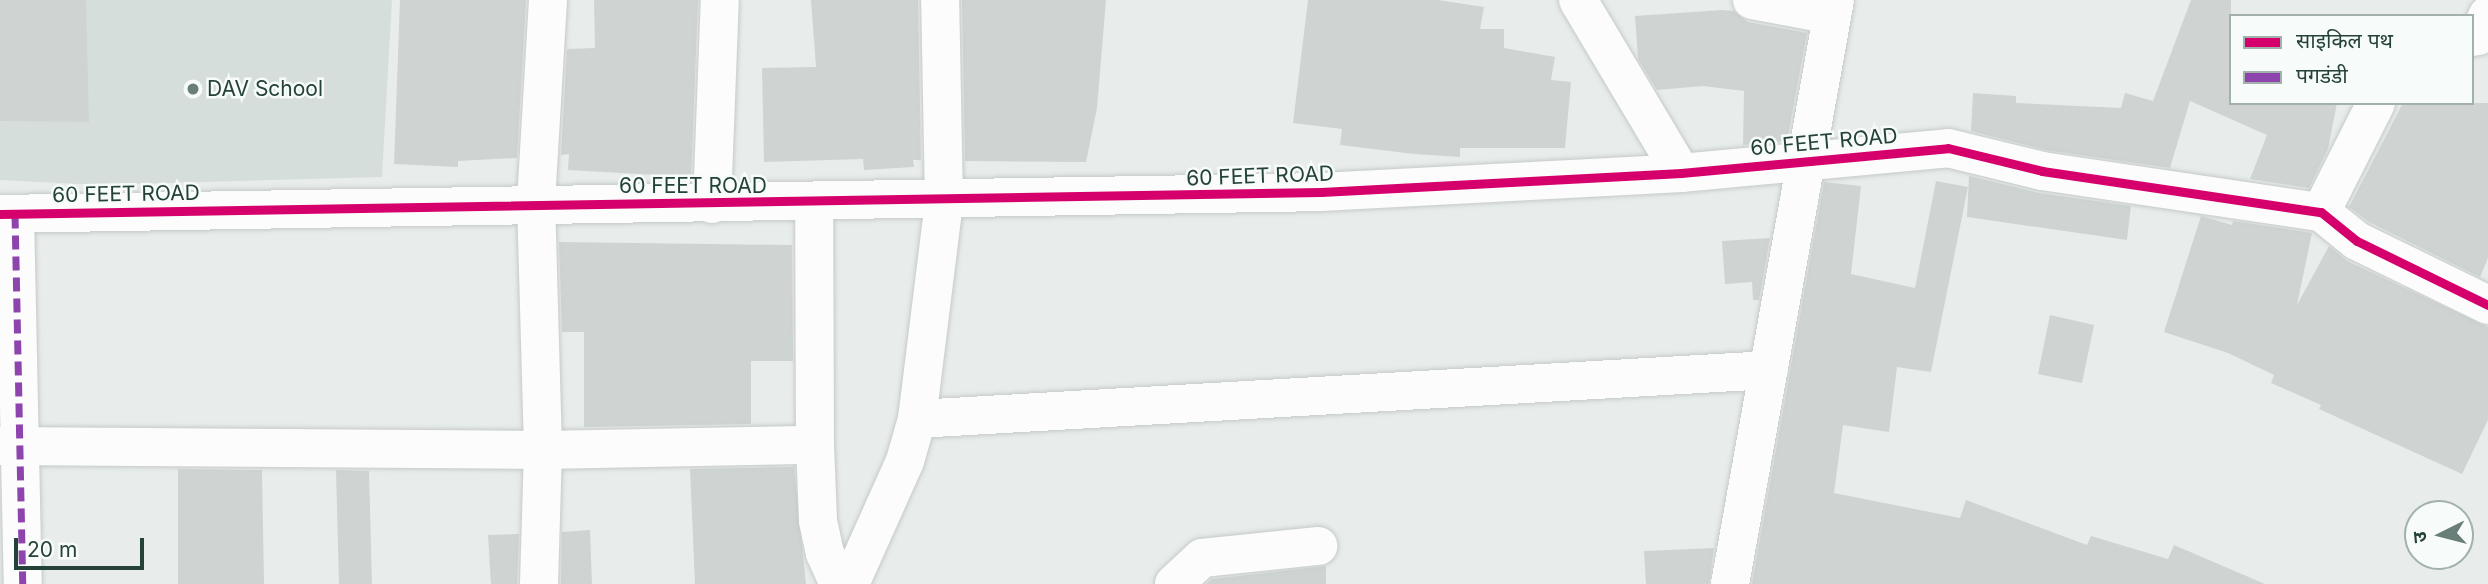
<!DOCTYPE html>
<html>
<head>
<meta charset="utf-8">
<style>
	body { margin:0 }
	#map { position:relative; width:2488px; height:584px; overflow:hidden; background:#e8edeb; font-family:Inter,"Noto Sans Devanagari",sans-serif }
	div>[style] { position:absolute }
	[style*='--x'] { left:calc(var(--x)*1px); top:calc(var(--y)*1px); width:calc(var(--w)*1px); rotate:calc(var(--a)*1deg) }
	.built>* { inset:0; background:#d6dedb }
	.building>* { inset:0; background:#cfd4d2 }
	.roads { filter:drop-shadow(0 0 2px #c5cac8) drop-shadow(0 0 2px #c5cac8) }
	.minor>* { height:38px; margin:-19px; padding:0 19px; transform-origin:19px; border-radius:19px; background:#fcfcfc }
	.quiet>* { height:7px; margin-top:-3.5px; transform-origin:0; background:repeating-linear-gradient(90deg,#8e44ad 0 14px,transparent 0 21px) }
	.cycleway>* { height:9px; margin:-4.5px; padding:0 4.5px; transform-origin:4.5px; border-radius:4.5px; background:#d6006c }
	.dots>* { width:19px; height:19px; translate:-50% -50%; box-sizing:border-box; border:4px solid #f7fbf9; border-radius:50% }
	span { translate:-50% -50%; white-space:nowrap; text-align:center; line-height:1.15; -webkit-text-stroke:5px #f7fbf9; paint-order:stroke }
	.poi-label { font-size:21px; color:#24423a }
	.left { translate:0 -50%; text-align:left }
	.street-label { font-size:21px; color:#24423a }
	.legend { position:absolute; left:2229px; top:14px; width:245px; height:91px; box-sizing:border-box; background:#f7fbf9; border:2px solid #a3b1ad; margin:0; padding:9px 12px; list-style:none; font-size:21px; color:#24423a }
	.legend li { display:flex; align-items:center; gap:14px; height:35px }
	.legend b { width:35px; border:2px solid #a3b1ad }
	.north { position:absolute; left:2404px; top:500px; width:70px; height:70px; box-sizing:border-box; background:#f7fbf9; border:2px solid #a3b1ad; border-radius:50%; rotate:264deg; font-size:19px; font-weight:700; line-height:28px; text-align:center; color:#24423a }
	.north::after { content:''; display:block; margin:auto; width:24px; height:32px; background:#697e78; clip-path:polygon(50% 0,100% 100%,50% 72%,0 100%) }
	.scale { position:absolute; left:14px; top:538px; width:130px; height:32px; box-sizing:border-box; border:4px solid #24423a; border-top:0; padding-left:9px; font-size:21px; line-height:24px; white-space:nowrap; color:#24423a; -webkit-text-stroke:5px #f7fbf9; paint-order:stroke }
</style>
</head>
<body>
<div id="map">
	<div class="built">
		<div style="clip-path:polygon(0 0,392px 0,382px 177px,98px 185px,0 180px)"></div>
	</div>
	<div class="building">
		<div style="clip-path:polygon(0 0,86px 0,89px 122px,0 121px)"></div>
		<div style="clip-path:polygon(400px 0,526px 0,517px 158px,458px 161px,458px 167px,394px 164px)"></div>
		<div style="clip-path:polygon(594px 0,698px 0,691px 177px,568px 170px,569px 154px,561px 155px,567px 49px,595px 48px)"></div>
		<div style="clip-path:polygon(811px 0,918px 0,921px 160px,913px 160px,914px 167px,864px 170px,863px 159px,764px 162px,762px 68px,816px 67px)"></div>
		<div style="clip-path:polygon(962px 0,1106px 0,1097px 108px,1086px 162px,965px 161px)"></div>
		<div style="clip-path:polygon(1308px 0,1438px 0,1484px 7px,1480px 29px,1504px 29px,1504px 48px,1555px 57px,1551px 80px,1571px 82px,1565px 148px,1460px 148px,1460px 157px,1414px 154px,1340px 145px,1342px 129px,1293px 123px)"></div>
		<div style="clip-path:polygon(2191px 0,2231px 0,2231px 103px,2337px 103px,2328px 149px,2309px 188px,2250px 179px,2267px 135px,2190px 101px,2170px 168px,2046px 150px,1971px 131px,1973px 93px,2016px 96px,2016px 103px,2121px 108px,2125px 93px,2153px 101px)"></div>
		<div style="clip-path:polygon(1722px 10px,1734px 11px,1748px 22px,1807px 33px,1787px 141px,1743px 145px,1744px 91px,1703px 86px,1657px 90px,1638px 59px,1635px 16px)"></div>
		<div style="clip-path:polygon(2403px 103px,2488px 103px,2488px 258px,2480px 277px,2369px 222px,2349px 207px)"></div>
		<div style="clip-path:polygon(1969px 176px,2039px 193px,2131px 206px,2127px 240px,1967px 217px)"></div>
		<div style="clip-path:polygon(1936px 181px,1968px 187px,1931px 372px,1897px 367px,1889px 432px,1843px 425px,1834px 493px,1960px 518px,1966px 500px,2087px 545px,2091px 536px,2168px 559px,2174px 545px,2265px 584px,1752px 584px,1824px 182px,1861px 186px,1851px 274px,1915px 288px)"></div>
		<div style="clip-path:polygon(2201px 216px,2232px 225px,2233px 221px,2312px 233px,2297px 305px,2329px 246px,2347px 261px,2488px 327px,2488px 420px,2462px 474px,2319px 409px,2321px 405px,2271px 383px,2274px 375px,2228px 353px,2164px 332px)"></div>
		<div style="clip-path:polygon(1770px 238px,1759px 300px,1753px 300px,1752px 282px,1725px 284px,1722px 241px)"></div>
		<div style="clip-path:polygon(559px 242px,792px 245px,793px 361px,751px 361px,751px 424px,584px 427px,584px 332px,562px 332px)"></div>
		<div style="clip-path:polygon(2050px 315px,2094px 325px,2082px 383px,2038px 374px)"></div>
		<div style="clip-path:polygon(794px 467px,806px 584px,695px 584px,690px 469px)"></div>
		<div style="clip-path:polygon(178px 469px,262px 470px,264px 584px,178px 584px)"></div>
		<div style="clip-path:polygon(336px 470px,369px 471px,372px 584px,339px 584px)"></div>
		<div style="clip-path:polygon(590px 530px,592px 584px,561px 584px,562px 532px)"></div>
		<div style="clip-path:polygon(519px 534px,517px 584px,491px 584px,488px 535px)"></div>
		<div style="clip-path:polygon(1714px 548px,1709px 584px,1646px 584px,1644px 551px)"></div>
		<div style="clip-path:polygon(1326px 566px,1326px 584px,1206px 584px,1212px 579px)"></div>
	</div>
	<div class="roads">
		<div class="minor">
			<div style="--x:1578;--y:0;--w:201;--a:59.2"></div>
			<div style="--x:1752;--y:0;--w:81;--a:10.6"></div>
			<div style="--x:2472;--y:37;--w:6;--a:-9"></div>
			<div style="--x:2478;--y:36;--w:23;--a:-65"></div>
			<div style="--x:712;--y:204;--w:204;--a:-87.8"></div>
			<div style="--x:2321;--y:212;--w:122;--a:-63.2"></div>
			<div style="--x:0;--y:214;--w:1321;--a:-0.95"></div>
			<div style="--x:1321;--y:192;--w:361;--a:-3"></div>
			<div style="--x:1681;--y:173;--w:268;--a:-5.3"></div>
			<div style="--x:1948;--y:148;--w:97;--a:13.7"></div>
			<div style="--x:2042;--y:171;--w:282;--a:8.4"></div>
			<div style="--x:2321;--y:212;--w:46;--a:38.9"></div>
			<div style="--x:2357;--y:241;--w:146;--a:26"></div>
			<div style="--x:15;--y:214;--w:370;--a:88.8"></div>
			<div style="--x:917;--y:419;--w:853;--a:-3.29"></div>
			<div style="--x:815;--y:445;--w:76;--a:87.7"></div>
			<div style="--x:818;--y:521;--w:33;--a:78"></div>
			<div style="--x:825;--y:553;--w:34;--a:66"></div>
			<div style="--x:0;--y:446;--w:543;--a:0.42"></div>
			<div style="--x:543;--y:450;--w:272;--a:-1.1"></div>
			<div style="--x:815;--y:445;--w:242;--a:-90.2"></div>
			<div style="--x:539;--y:584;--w:134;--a:-88.3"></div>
			<div style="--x:543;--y:450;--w:248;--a:-91.6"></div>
			<div style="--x:536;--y:202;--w:202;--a:-86.6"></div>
			<div style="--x:850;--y:584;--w:135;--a:-65.9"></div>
			<div style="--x:905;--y:461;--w:44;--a:-74.1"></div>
			<div style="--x:917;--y:419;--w:220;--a:-82.9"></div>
			<div style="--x:944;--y:201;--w:201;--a:-91.1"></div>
			<div style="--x:1174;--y:584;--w:38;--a:-43"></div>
			<div style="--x:1202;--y:558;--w:117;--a:-5.9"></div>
			<div style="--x:1730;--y:584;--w:593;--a:-79.81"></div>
		</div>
	</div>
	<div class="quiet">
		<div style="--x:15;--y:214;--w:370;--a:88.8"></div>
	</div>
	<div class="cycleway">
		<div style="--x:0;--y:214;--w:1321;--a:-0.95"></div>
		<div style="--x:1321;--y:192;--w:361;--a:-3"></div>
		<div style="--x:1681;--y:173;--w:268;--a:-5.3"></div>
		<div style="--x:1948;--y:148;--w:97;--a:13.7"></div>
		<div style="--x:2042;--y:171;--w:282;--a:8.4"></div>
		<div style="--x:2321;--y:212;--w:46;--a:38.9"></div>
		<div style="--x:2357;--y:241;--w:146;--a:26"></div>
	</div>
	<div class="dots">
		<div style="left:193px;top:89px;background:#697e78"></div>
	</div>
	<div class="poi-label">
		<span class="left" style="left:207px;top:89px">DAV School</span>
	</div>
	<div class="street-label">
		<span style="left:1824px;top:142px;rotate:-5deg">60 FEET ROAD</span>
		<span style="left:1260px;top:176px;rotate:-2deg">60 FEET ROAD</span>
		<span style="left:693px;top:186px">60 FEET ROAD</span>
		<span style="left:126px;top:194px;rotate:-1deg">60 FEET ROAD</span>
	</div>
	<ul class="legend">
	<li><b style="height:9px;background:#d6006c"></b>साइकिल पथ</li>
	<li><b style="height:9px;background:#8e44ad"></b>पगडंडी</li>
	</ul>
	<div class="north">उ</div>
	<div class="scale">20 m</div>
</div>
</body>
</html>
